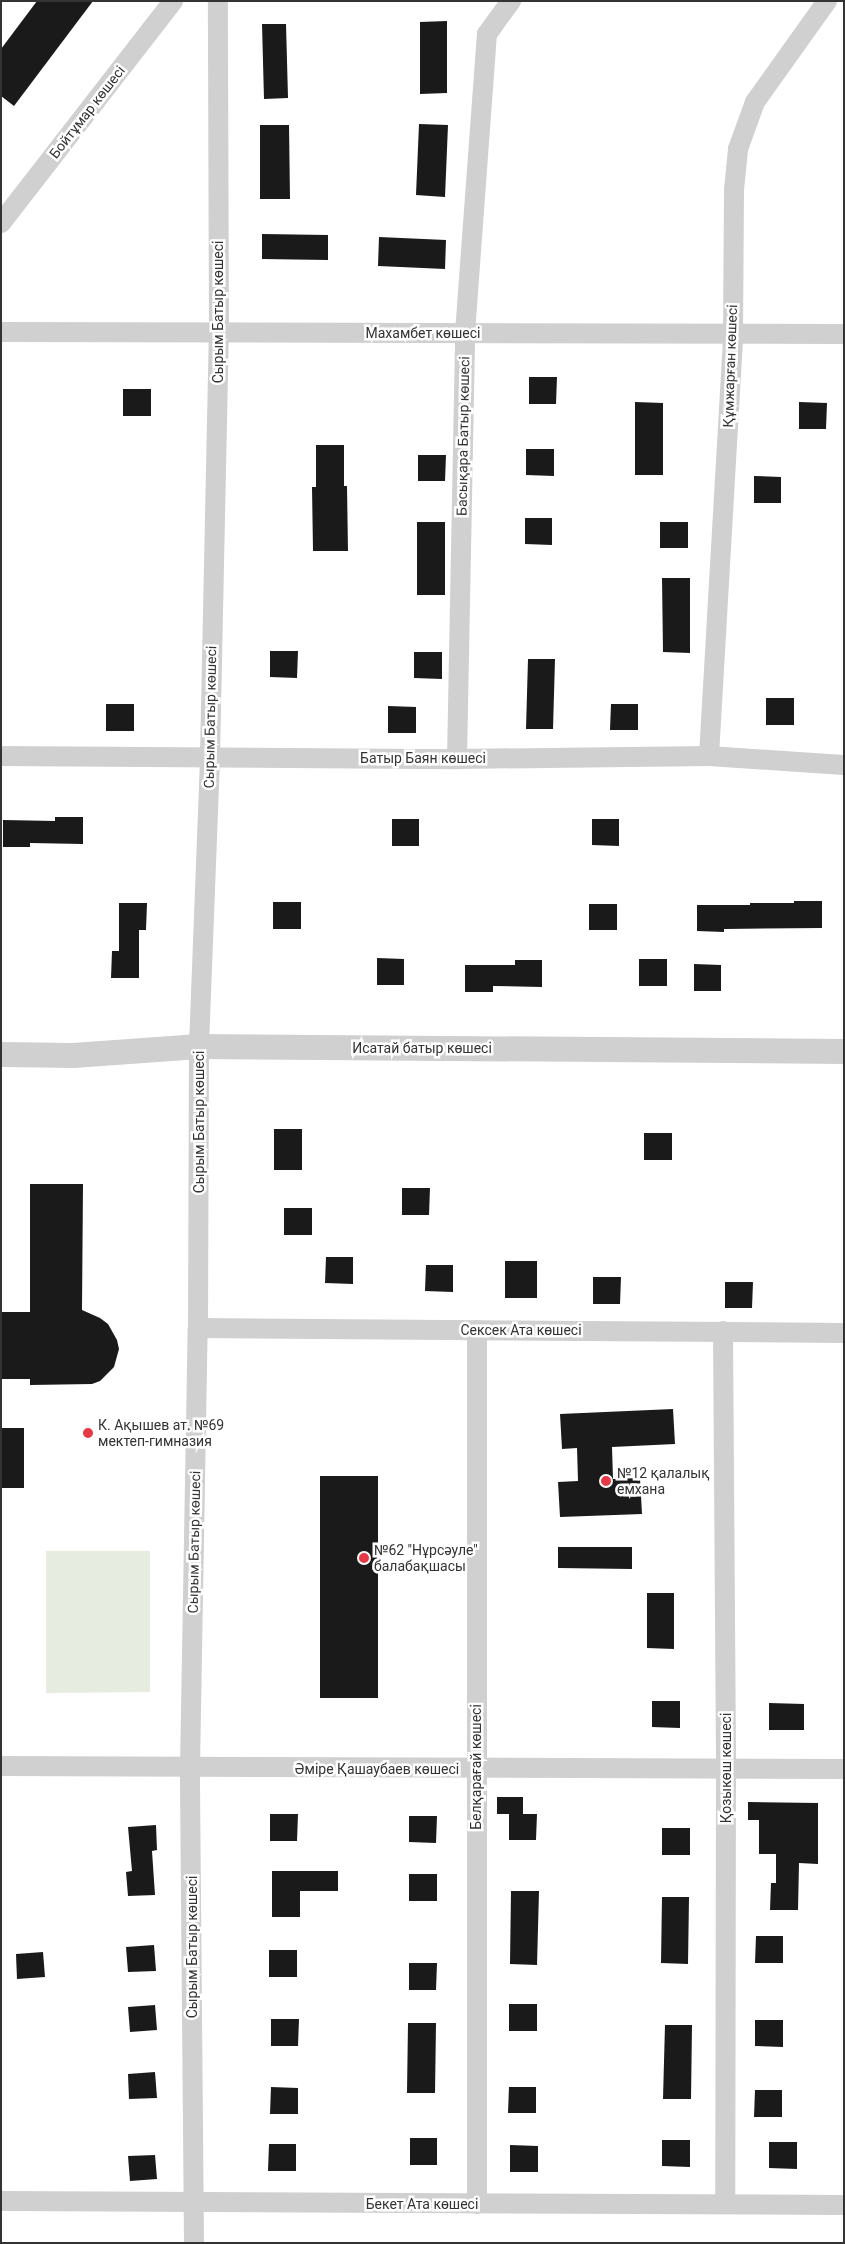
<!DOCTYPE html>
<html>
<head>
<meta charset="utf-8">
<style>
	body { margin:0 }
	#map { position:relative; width:845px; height:2244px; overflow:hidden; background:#fff; font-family:Roboto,sans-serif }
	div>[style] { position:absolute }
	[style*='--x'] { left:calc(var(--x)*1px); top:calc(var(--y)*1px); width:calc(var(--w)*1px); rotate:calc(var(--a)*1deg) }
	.green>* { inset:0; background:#e6ecdf }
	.building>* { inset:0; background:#1a1a1a }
	.minor>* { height:20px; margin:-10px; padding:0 10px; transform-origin:10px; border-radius:10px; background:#d0d0d0 }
	.tertiary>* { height:25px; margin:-12.5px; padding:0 12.5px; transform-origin:12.5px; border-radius:12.5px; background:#d0d0d0 }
	.dots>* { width:14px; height:14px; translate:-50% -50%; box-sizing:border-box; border:2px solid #fff; border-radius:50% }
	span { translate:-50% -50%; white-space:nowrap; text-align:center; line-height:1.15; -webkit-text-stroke:5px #fff; paint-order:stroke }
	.street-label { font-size:14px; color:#333 }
	.poi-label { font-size:14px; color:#333 }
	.left { translate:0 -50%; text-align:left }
	.frame { position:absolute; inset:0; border:2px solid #333; pointer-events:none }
</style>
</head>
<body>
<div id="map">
	<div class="green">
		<div style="clip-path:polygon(46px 1551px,150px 1551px,150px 1692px,46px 1693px)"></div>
	</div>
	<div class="building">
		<div style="clip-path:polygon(37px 1px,93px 1px,14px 106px,1px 96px,1px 49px)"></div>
		<div style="clip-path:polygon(447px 21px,447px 93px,420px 94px,420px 22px)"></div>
		<div style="clip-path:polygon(262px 24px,286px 24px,288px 98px,264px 99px)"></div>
		<div style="clip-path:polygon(419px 124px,448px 125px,445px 197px,416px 195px)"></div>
		<div style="clip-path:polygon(260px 125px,289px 125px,290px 199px,260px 199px)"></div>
		<div style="clip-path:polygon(262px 234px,328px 235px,328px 260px,262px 259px)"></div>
		<div style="clip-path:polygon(379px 237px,446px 240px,445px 269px,378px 266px)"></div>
		<div style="clip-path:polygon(529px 377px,557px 377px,556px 404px,529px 404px)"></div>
		<div style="clip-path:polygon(123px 389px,151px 389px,151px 416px,123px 416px)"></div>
		<div style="clip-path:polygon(635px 402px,663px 403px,663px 475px,635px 475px)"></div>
		<div style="clip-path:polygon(799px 402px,827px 403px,826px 429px,799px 429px)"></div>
		<div style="clip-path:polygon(316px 445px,344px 445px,344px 486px,347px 486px,348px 551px,313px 551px,312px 487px,316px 487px)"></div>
		<div style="clip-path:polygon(526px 449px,554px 449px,554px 476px,526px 475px)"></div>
		<div style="clip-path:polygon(418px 455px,446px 455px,445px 481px,418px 481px)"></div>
		<div style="clip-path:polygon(754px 476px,781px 477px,781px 503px,754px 503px)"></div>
		<div style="clip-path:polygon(525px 518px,552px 518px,552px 545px,525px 544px)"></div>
		<div style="clip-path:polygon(417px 522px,445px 522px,445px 595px,417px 595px)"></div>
		<div style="clip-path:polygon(660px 522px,688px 522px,688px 548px,660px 548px)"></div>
		<div style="clip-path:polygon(662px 578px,690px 578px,690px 653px,663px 652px)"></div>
		<div style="clip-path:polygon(270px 651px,298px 651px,297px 678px,270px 677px)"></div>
		<div style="clip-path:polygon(414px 652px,442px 652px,442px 679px,414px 678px)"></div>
		<div style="clip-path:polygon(528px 659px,555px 659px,553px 729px,526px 729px)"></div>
		<div style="clip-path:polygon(766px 698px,794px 698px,794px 725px,766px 725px)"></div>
		<div style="clip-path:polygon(106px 704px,134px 704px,134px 731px,106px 731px)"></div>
		<div style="clip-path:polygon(611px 704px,638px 704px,638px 730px,610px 730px)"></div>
		<div style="clip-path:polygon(388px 706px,416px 707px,416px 733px,388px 733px)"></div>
		<div style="clip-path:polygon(55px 817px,83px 817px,83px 844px,30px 843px,30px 847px,3px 847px,3px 820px,55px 821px)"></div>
		<div style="clip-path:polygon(392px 819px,419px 819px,419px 846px,392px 846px)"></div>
		<div style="clip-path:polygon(592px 819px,619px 819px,619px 846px,592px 845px)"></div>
		<div style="clip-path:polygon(794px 901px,822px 901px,822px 928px,724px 929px,724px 932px,697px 931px,697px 905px,750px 905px,750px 903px,794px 903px)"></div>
		<div style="clip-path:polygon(273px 902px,301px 902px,301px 929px,273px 929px)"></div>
		<div style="clip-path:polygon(119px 903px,147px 903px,146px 930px,139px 930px,139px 978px,111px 978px,112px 951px,119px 951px)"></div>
		<div style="clip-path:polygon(589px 904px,617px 904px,617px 930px,589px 930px)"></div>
		<div style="clip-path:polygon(377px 958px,404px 959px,404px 985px,377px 985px)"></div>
		<div style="clip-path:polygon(639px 959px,667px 959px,667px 986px,639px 986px)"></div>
		<div style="clip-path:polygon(515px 960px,542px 960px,542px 987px,493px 986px,493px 992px,465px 992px,465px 965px,515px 965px)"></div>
		<div style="clip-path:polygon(694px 964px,721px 965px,721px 991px,694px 991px)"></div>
		<div style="clip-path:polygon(274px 1129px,302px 1129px,302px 1170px,274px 1170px)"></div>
		<div style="clip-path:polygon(644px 1133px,672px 1133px,672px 1160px,644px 1160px)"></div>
		<div style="clip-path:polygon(30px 1184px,83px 1184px,82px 1310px,100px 1318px,108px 1324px,117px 1340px,119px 1349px,114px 1367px,100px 1381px,92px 1384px,30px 1385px,30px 1379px,1px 1379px,1px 1312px,30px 1312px)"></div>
		<div style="clip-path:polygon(402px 1188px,430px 1188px,429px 1215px,402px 1215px)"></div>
		<div style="clip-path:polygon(284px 1208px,312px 1208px,312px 1235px,284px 1235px)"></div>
		<div style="clip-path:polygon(326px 1257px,353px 1257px,353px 1284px,325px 1283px)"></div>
		<div style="clip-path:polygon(505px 1261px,537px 1261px,537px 1298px,505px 1298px)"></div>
		<div style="clip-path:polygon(426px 1265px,453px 1265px,453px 1292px,425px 1291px)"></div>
		<div style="clip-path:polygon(593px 1277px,621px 1277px,620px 1304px,593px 1304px)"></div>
		<div style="clip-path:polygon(725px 1282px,753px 1282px,752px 1308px,725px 1308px)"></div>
		<div style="clip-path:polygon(673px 1409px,675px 1444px,612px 1447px,613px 1479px,640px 1478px,642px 1514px,560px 1517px,558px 1482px,578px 1481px,577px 1448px,562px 1449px,560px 1414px)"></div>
		<div style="clip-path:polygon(1px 1428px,24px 1428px,24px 1488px,1px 1488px)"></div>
		<div style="clip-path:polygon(320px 1476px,378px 1476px,378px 1698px,320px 1698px)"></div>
		<div style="clip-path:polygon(558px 1547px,632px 1547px,632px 1569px,558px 1568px)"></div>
		<div style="clip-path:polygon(647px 1593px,674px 1593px,674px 1649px,647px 1648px)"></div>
		<div style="clip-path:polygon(652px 1701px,680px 1701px,680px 1728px,652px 1727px)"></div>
		<div style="clip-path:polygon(769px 1703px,804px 1704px,804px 1730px,769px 1730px)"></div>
		<div style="clip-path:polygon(497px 1797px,523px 1797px,523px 1814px,537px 1814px,536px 1840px,509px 1840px,509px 1814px,497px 1814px)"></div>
		<div style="clip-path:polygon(748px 1802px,818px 1803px,818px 1864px,799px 1863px,798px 1910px,770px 1910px,771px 1883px,776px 1883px,776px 1854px,759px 1854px,759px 1820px,748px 1820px)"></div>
		<div style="clip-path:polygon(270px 1814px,298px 1814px,297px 1841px,270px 1841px)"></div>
		<div style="clip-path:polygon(409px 1816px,437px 1816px,436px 1843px,409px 1842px)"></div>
		<div style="clip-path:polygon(156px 1825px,157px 1850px,152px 1851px,155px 1895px,128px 1896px,126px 1872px,132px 1871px,128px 1827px)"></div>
		<div style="clip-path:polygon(662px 1828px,690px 1828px,690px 1855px,662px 1855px)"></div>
		<div style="clip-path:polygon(272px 1871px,338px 1871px,338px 1891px,300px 1891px,300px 1917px,272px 1917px)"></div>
		<div style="clip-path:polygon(409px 1874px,437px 1874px,437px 1901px,409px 1901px)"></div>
		<div style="clip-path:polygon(511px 1891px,539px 1891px,537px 1965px,510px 1964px)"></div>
		<div style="clip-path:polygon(662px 1897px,689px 1897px,688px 1964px,661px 1963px)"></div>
		<div style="clip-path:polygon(756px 1936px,783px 1936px,783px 1963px,755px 1963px)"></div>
		<div style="clip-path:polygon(154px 1945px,156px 1971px,128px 1972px,126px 1947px)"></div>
		<div style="clip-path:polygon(269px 1950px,297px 1950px,297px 1977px,269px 1977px)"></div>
		<div style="clip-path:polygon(43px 1952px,45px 1977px,17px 1979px,16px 1954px)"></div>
		<div style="clip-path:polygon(409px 1963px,437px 1963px,436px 1990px,409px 1990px)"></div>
		<div style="clip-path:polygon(509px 2004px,537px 2004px,537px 2031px,509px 2031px)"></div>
		<div style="clip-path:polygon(155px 2005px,157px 2030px,130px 2032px,128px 2007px)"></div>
		<div style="clip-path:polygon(271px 2019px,299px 2019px,298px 2046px,271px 2046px)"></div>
		<div style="clip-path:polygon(755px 2020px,783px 2020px,783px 2047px,755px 2046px)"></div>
		<div style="clip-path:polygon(408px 2023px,436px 2023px,435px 2093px,407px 2093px)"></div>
		<div style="clip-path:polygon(665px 2025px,692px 2025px,691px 2099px,663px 2099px)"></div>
		<div style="clip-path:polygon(155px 2072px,157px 2098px,129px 2099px,128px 2074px)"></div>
		<div style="clip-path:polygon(271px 2087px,298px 2088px,298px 2114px,270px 2114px)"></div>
		<div style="clip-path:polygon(509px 2087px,536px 2087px,536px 2113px,508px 2113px)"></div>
		<div style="clip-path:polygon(755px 2090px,782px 2090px,782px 2117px,754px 2117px)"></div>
		<div style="clip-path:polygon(410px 2138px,437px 2138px,437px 2165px,410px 2165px)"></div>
		<div style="clip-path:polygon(662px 2140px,690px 2140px,690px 2167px,662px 2166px)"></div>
		<div style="clip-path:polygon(769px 2142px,797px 2142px,797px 2169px,769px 2168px)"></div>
		<div style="clip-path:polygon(269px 2144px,296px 2144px,296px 2171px,268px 2171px)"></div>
		<div style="clip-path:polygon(510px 2145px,538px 2146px,538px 2172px,510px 2172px)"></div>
		<div style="clip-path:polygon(155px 2155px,157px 2179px,130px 2181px,128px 2156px)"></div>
	</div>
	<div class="minor">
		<div style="--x:1;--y:223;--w:281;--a:-52.2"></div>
		<div style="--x:1;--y:332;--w:843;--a:0.14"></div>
		<div style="--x:1;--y:756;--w:456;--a:0.4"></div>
		<div style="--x:457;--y:759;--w:252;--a:-0.7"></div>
		<div style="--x:709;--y:756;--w:135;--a:3.8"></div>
		<div style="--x:709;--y:756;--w:422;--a:-86.7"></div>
		<div style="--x:733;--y:335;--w:145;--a:-89.6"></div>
		<div style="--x:734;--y:190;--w:41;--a:-84.4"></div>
		<div style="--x:738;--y:149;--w:50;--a:-70.1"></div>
		<div style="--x:755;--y:102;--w:124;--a:-54.5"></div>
		<div style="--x:457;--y:759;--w:426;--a:-88.9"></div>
		<div style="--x:465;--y:333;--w:300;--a:-85.8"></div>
		<div style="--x:487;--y:34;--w:41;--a:-54"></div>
		<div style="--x:198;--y:1328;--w:646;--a:0.44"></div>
		<div style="--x:723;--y:1331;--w:438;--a:89.6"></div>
		<div style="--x:726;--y:1769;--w:435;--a:90.1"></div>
		<div style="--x:1;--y:1766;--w:843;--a:0.2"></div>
		<div style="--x:1;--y:2201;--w:843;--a:0.27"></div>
		<div style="--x:477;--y:2204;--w:874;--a:-90"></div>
		<div style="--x:194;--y:2243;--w:475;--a:-90.5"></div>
		<div style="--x:190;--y:1768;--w:440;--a:-89"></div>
		<div style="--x:198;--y:1328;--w:282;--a:-89.8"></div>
		<div style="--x:199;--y:1046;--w:290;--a:-87.8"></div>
		<div style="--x:210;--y:756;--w:423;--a:-88.8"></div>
		<div style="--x:219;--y:333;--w:332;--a:-90.2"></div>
	</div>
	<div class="tertiary">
		<div style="--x:1;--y:1054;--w:72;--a:0.8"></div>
		<div style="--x:73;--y:1055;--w:126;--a:-4.1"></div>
		<div style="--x:199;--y:1046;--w:645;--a:0.44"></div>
	</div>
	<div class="dots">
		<div style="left:88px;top:1433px;background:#e63946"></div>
		<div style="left:606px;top:1481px;background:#e63946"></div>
		<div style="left:364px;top:1558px;background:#e63946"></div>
	</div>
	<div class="street-label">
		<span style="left:87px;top:112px;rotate:-52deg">Бойтұмар көшесі</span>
		<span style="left:218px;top:312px;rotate:-90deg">Сырым Батыр көшесі</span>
		<span style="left:423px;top:333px">Махамбет көшесі</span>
		<span style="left:730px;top:366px;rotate:-88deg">Құмжарған көшесі</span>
		<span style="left:463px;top:436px;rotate:-89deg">Басықара Батыр көшесі</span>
		<span style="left:210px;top:717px;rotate:-89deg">Сырым Батыр көшесі</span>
		<span style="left:423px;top:758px">Батыр Баян көшесі</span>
		<span style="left:422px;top:1048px">Исатай батыр көшесі</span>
		<span style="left:199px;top:1122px;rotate:-90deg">Сырым Батыр көшесі</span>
		<span style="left:521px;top:1330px">Сексек Ата көшесі</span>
		<span style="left:194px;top:1542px;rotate:-89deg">Сырым Батыр көшесі</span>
		<span style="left:476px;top:1767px;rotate:-90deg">Белқарағай көшесі</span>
		<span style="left:726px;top:1768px;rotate:-90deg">Қозыкөш көшесі</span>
		<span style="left:377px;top:1769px">Әміре Қашаубаев көшесі</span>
		<span style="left:192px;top:1947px;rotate:-90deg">Сырым Батыр көшесі</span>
		<span style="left:422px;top:2204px">Бекет Ата көшесі</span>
	</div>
	<div class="poi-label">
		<span class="left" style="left:98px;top:1433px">К. Ақышев ат. №69<br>мектеп-гимназия</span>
		<span class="left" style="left:617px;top:1481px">№12 қалалық<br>емхана</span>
		<span class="left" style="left:374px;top:1558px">№62 "Нұрсәуле"<br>балабақшасы</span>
	</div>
	<div class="frame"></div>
</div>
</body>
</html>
